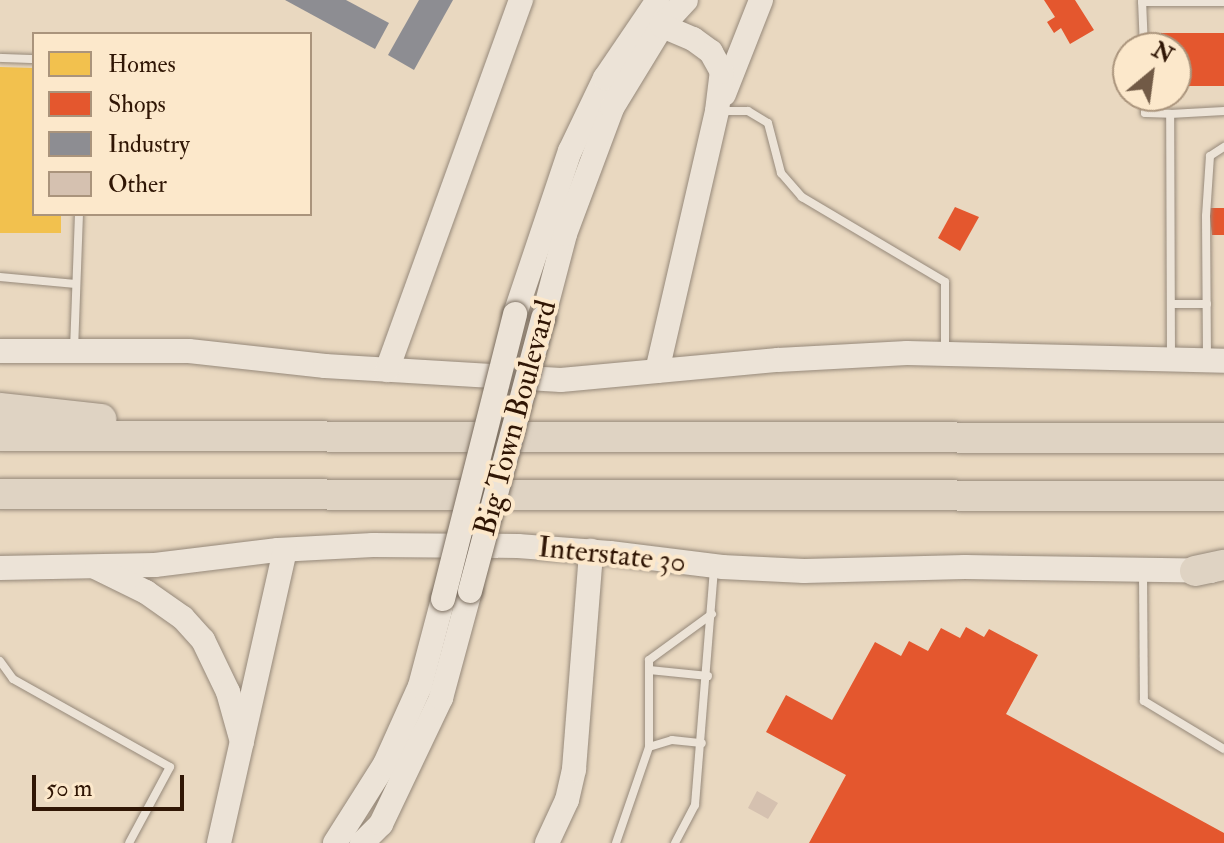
<!DOCTYPE html>
<html>
<head>
<meta charset="utf-8">
<style>
	body { margin:0 }
	#map { position:relative; width:1224px; height:843px; overflow:hidden; background:#e9d8c0; font-family:"IM FELL Double Pica",serif }
	div>[style] { position:absolute }
	[style*='--x'] { left:calc(var(--x)*1px); top:calc(var(--y)*1px); width:calc(var(--w)*1px); rotate:calc(var(--a)*1deg) }
	.homes>* { inset:0; background:#f2c14e }
	.shops>* { inset:0; background:#e4572e }
	.industry>* { inset:0; background:#8d8d92 }
	.building>* { inset:0; background:#d5c1b0 }
	.roads { filter:drop-shadow(0 0 2px #96897a) drop-shadow(0 0 2px #96897a) }
	.lane>* { height:8px; margin:-4px; padding:0 4px; transform-origin:4px; border-radius:4px; background:#ece3d7 }
	.secondary>* { height:24px; margin:-12px; padding:0 12px; transform-origin:12px; border-radius:12px; background:#ece3d7 }
	.highway>* { height:30px; margin:-15px; padding:0 15px; transform-origin:15px; border-radius:15px; background:#dfd3c3 }
	.bridges { filter:drop-shadow(0 0 2px #7c6f61) drop-shadow(0 0 2px #7c6f61) }
	.secondary-bridge>* { height:24px; margin:-12px; padding:0 12px; transform-origin:12px; border-radius:12px; background:#ece3d7 }
	span { translate:-50% -50%; white-space:nowrap; text-align:center; line-height:1.15; -webkit-text-stroke:8px #fce8cb; paint-order:stroke }
	.street-label { font-size:30px; color:#301605 }
	.legend { position:absolute; left:32px; top:32px; width:280px; height:184px; box-sizing:border-box; background:#fce8cb; border:2px solid #aa947c; margin:0; padding:10px 14px; list-style:none; font-size:24px; color:#301605 }
	.legend li { display:flex; align-items:center; gap:16px; height:40px }
	.legend b { width:40px; border:2px solid #aa947c }
	.north { position:absolute; left:1112px; top:32px; width:80px; height:80px; box-sizing:border-box; background:#fce8cb; border:2px solid #aa947c; border-radius:50%; rotate:29deg; font-size:22px; font-weight:700; line-height:32px; text-align:center; color:#301605 }
	.north::after { content:''; display:block; margin:auto; width:28px; height:36px; background:#715a46; clip-path:polygon(50% 0,100% 100%,50% 72%,0 100%) }
	.scale { position:absolute; left:32px; top:775px; width:152px; height:36px; box-sizing:border-box; border:4px solid #301605; border-top:0; padding-left:10px; font-size:24px; line-height:28px; white-space:nowrap; color:#301605; -webkit-text-stroke:6px #fce8cb; paint-order:stroke }
</style>
</head>
<body>
<div id="map">
	<div class="homes">
		<div style="clip-path:polygon(0 67px,34px 68px,34px 214px,61px 214px,61px 233px,0 233px)"></div>
	</div>
	<div class="shops">
		<div style="clip-path:polygon(1044px 0,1075px 0,1094px 30px,1070px 44px,1061px 28px,1054px 33px,1047px 22px,1055px 17px)"></div>
		<div style="clip-path:polygon(1161px 33px,1224px 33px,1224px 86px,1176px 86px,1176px 48px,1161px 48px)"></div>
		<div style="clip-path:polygon(955px 207px,979px 217px,960px 251px,938px 238px)"></div>
		<div style="clip-path:polygon(1209px 208px,1224px 208px,1224px 235px,1212px 235px)"></div>
		<div style="clip-path:polygon(966px 627px,984px 637px,989px 629px,1038px 655px,1006px 714px,1224px 833px,1224px 843px,809px 843px,846px 775px,766px 732px,786px 695px,832px 720px,875px 642px,901px 656px,909px 641px,928px 651px,941px 628px,960px 638px)"></div>
	</div>
	<div class="industry">
		<div style="clip-path:polygon(285px 0,346px 0,389px 23px,375px 49px)"></div>
		<div style="clip-path:polygon(419px 0,453px 0,414px 70px,388px 55px)"></div>
	</div>
	<div class="building">
		<div style="clip-path:polygon(757px 791px,778px 803px,768px 819px,748px 808px)"></div>
	</div>
	<div class="roads">
		<div class="lane">
			<div style="--x:1142;--y:0;--w:48;--a:87.6"></div>
			<div style="--x:1142;--y:2;--w:82;--a:0"></div>
			<div style="--x:0;--y:58;--w:34;--a:2"></div>
			<div style="--x:1145;--y:96;--w:17;--a:90"></div>
			<div style="--x:1145;--y:113;--w:25;--a:2"></div>
			<div style="--x:722;--y:111;--w:26;--a:0"></div>
			<div style="--x:748;--y:111;--w:23;--a:31"></div>
			<div style="--x:768;--y:123;--w:52;--a:75.4"></div>
			<div style="--x:781;--y:173;--w:32;--a:49"></div>
			<div style="--x:802;--y:197;--w:166;--a:30.7"></div>
			<div style="--x:945;--y:282;--w:71;--a:90"></div>
			<div style="--x:0;--y:277;--w:76;--a:5.3"></div>
			<div style="--x:1171;--y:304;--w:36;--a:0"></div>
			<div style="--x:74;--y:350;--w:136;--a:-87.9"></div>
			<div style="--x:1171;--y:358;--w:244;--a:-90.2"></div>
			<div style="--x:1170;--y:114;--w:54;--a:-3.2"></div>
			<div style="--x:1207;--y:359;--w:143;--a:-90.4"></div>
			<div style="--x:1206;--y:216;--w:60;--a:-86.2"></div>
			<div style="--x:1210;--y:156;--w:17;--a:-33"></div>
			<div style="--x:1143;--y:571;--w:130;--a:89.6"></div>
			<div style="--x:1144;--y:701;--w:93;--a:31"></div>
			<div style="--x:0;--y:661;--w:22;--a:54"></div>
			<div style="--x:13;--y:679;--w:180;--a:29.3"></div>
			<div style="--x:170;--y:767;--w:86;--a:118.3"></div>
			<div style="--x:649;--y:670;--w:77;--a:90"></div>
			<div style="--x:708;--y:676;--w:59;--a:-174.2"></div>
			<div style="--x:649;--y:670;--w:10;--a:-90"></div>
			<div style="--x:649;--y:660;--w:78;--a:-36.1"></div>
			<div style="--x:616;--y:843;--w:102;--a:-71"></div>
			<div style="--x:649;--y:747;--w:24;--a:-17"></div>
			<div style="--x:672;--y:740;--w:30;--a:6"></div>
			<div style="--x:675;--y:843;--w:43;--a:-62.2"></div>
			<div style="--x:695;--y:805;--w:236;--a:-85.4"></div>
		</div>
		<div class="secondary">
			<div style="--x:724;--y:94;--w:101;--a:-68.5"></div>
			<div style="--x:515;--y:314;--w:172;--a:-71.4"></div>
			<div style="--x:570;--y:151;--w:81;--a:-64.4"></div>
			<div style="--x:605;--y:78;--w:94;--a:-55.8"></div>
			<div style="--x:543;--y:318;--w:87;--a:-75.3"></div>
			<div style="--x:565;--y:234;--w:134;--a:-69.5"></div>
			<div style="--x:612;--y:108;--w:96;--a:-58.6"></div>
			<div style="--x:662;--y:26;--w:35;--a:-47"></div>
			<div style="--x:0;--y:351;--w:189;--a:0"></div>
			<div style="--x:189;--y:351;--w:137;--a:6.3"></div>
			<div style="--x:325;--y:366;--w:236;--a:3.4"></div>
			<div style="--x:561;--y:380;--w:218;--a:-5.3"></div>
			<div style="--x:778;--y:360;--w:129;--a:-3.1"></div>
			<div style="--x:907;--y:353;--w:317;--a:1.4"></div>
			<div style="--x:387;--y:370;--w:394;--a:-70.1"></div>
			<div style="--x:657;--y:371;--w:267;--a:-77"></div>
			<div style="--x:717;--y:111;--w:39;--a:-83"></div>
			<div style="--x:722;--y:72;--w:23;--a:-119"></div>
			<div style="--x:711;--y:52;--w:22;--a:-144"></div>
			<div style="--x:693;--y:39;--w:34;--a:-157"></div>
			<div style="--x:0;--y:568;--w:155;--a:-1.1"></div>
			<div style="--x:155;--y:565;--w:124;--a:-7"></div>
			<div style="--x:278;--y:550;--w:95;--a:-3"></div>
			<div style="--x:373;--y:545;--w:145;--a:0.4"></div>
			<div style="--x:518;--y:546;--w:92;--a:4.4"></div>
			<div style="--x:610;--y:553;--w:113;--a:7.1"></div>
			<div style="--x:722;--y:567;--w:82;--a:2.8"></div>
			<div style="--x:804;--y:571;--w:161;--a:-1.4"></div>
			<div style="--x:965;--y:567;--w:246;--a:0.9"></div>
			<div style="--x:97;--y:568;--w:55;--a:26.1"></div>
			<div style="--x:146;--y:592;--w:45;--a:35.1"></div>
			<div style="--x:183;--y:618;--w:30;--a:48"></div>
			<div style="--x:203;--y:640;--w:58;--a:64.3"></div>
			<div style="--x:228;--y:692;--w:52;--a:74.4"></div>
			<div style="--x:219;--y:843;--w:300;--a:-77.3"></div>
			<div style="--x:335;--y:843;--w:93;--a:-57.7"></div>
			<div style="--x:385;--y:764;--w:85;--a:-65.8"></div>
			<div style="--x:420;--y:686;--w:90;--a:-75.2"></div>
			<div style="--x:362;--y:843;--w:27;--a:-45"></div>
			<div style="--x:381;--y:824;--w:140;--a:-64.5"></div>
			<div style="--x:441;--y:698;--w:111;--a:-74.8"></div>
			<div style="--x:547;--y:843;--w:47;--a:-65.1"></div>
			<div style="--x:567;--y:800;--w:32;--a:-77"></div>
			<div style="--x:574;--y:769;--w:219;--a:-85.5"></div>
		</div>
		<div class="highway">
			<div style="--x:0;--y:408;--w:102;--a:6.2"></div>
			<div style="--x:0;--y:436;--w:1224;--a:0.09"></div>
			<div style="--x:0;--y:494;--w:1224;--a:0.09"></div>
			<div style="--x:1195;--y:571;--w:30;--a:-12"></div>
		</div>
	</div>
	<div class="bridges">
		<div class="secondary-bridge">
			<div style="--x:470;--y:591;--w:283;--a:-75"></div>
			<div style="--x:443;--y:599;--w:294;--a:-75.8"></div>
		</div>
	</div>
	<div class="street-label">
		<span style="left:516px;top:418px;rotate:-75deg">Big Town Boulevard</span>
		<span style="left:612px;top:555px;rotate:6deg">Interstate 30</span>
	</div>
	<ul class="legend">
	<li><b style="height:22px;background:#f2c14e"></b>Homes</li>
	<li><b style="height:22px;background:#e4572e"></b>Shops</li>
	<li><b style="height:22px;background:#8d8d92"></b>Industry</li>
	<li><b style="height:22px;background:#d5c1b0"></b>Other</li>
	</ul>
	<div class="north">N</div>
	<div class="scale">50 m</div>
</div>
</body>
</html>
